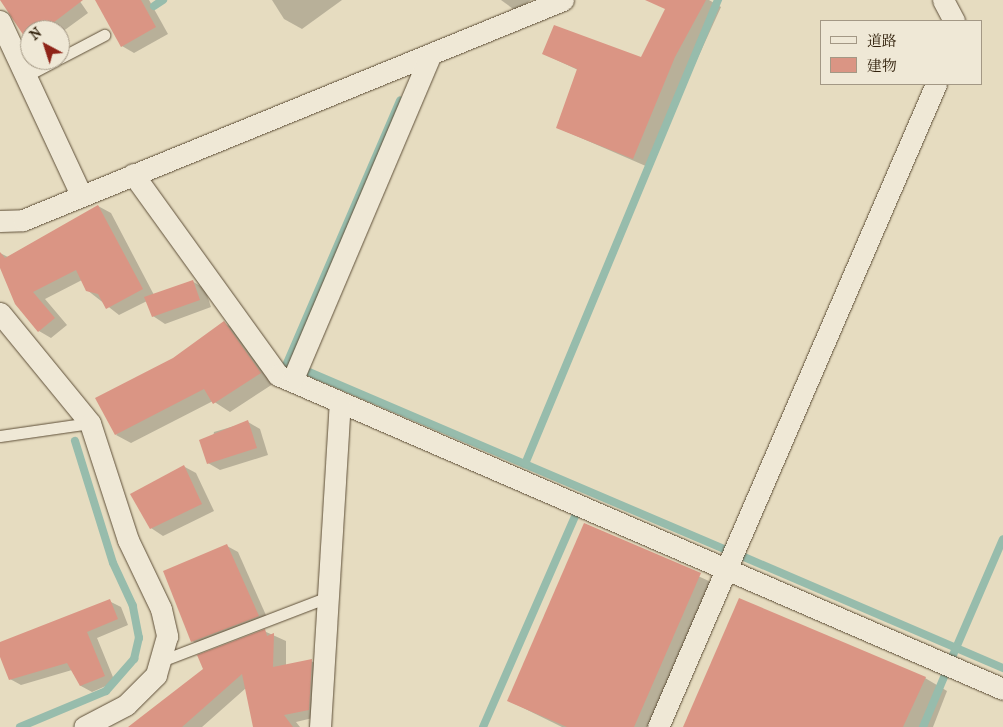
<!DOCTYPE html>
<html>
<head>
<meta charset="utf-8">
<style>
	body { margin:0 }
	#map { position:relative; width:1003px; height:727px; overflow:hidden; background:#e6dcc0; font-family:"IM FELL French Canon","Noto Serif JP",serif }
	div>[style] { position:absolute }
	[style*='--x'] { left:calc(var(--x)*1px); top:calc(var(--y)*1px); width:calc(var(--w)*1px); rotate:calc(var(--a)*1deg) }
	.shadow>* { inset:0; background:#0003 }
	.stream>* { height:8px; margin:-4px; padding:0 4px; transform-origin:4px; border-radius:4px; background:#97bcac }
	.building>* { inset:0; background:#da9584 }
	.roads { filter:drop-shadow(0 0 1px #5e4f38) drop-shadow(0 0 1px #5e4f38) }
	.service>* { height:11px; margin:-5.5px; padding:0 5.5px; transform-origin:5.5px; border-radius:5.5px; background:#efe8d6 }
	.minor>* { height:21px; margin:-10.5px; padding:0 10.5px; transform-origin:10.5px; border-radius:10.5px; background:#efe8d6 }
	span { translate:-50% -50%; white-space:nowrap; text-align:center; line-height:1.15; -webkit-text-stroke:5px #efe8d6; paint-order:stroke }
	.legend { position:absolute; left:820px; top:20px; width:162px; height:65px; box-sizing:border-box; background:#efe8d6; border:1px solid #a39885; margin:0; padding:6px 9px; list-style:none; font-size:15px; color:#31200b }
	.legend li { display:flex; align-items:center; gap:10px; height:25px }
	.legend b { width:25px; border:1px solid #a39885 }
	.north { position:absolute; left:20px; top:20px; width:50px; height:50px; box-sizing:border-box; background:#efe8d6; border:1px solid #a39885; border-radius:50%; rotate:320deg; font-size:14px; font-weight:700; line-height:20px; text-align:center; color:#31200b }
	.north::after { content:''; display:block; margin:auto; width:18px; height:22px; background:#8f2418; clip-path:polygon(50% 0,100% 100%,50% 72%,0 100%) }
</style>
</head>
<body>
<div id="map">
	<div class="shadow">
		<div style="clip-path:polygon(7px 0,79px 0,88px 13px,62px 32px,30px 30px,30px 38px)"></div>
		<div style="clip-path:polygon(96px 0,149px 0,168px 34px,134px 53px,122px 46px)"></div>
		<div style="clip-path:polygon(272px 0,342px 0,302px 29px,284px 19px)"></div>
		<div style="clip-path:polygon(501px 0,531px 0,516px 11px)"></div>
		<div style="clip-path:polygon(688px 0,709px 0,721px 7px,648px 167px,558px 128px,578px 70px,544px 54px,642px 59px)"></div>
		<div style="clip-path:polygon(98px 206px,111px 213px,154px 295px,192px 281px,205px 289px,211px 307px,165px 324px,153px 316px,147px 301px,119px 315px,87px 290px,82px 280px,45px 299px,67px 325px,51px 338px,39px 331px,0 265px,0 253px,8px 257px)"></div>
		<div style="clip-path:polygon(224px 323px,239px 332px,276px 382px,230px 412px,213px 401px,131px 443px,116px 435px,173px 359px)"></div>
		<div style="clip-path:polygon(248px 422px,260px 429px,268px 455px,220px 470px,208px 463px,214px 432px)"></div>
		<div style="clip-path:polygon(183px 466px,196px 473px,214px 511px,163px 536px,151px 528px)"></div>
		<div style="clip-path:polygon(585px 524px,724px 588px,664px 727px,562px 727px,509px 701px)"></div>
		<div style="clip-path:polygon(227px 546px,238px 552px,269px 622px,204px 647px,192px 641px)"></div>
		<div style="clip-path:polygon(109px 601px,121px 607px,128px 625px,97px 638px,115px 682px,92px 692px,81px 686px,72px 670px,21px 685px,10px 679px,0 643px)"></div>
		<div style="clip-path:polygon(264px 631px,286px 641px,286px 666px,311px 661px,324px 668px,321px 716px,296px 722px,300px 727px,254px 727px,246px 688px,202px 727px,131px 727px)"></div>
		<div style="clip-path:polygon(925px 678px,947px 691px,933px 727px,685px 727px)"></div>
	</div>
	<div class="stream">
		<div style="--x:154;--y:6;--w:11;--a:-34"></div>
		<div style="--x:287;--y:363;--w:286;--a:-66.7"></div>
		<div style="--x:309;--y:372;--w:451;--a:23.1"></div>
		<div style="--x:525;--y:464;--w:503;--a:-67.42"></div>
		<div style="--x:744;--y:557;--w:282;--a:23.2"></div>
		<div style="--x:953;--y:655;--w:126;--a:-66.7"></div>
		<div style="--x:20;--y:727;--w:93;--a:-22.7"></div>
		<div style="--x:106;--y:691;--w:43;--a:-48.8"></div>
		<div style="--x:134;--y:659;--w:22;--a:-77"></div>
		<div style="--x:139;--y:638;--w:33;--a:-101"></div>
		<div style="--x:133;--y:606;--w:47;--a:-114.9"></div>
		<div style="--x:113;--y:563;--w:128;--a:-107.3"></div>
		<div style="--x:483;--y:727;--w:232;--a:-66.4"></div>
		<div style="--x:923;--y:727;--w:54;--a:-67.2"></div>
	</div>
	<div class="building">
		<div style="clip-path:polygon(0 0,83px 0,49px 26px,45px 20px,24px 36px)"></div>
		<div style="clip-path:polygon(95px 0,141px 0,156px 27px,121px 47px)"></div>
		<div style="clip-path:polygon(645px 0,706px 0,675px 57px,633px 159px,556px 128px,577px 69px,542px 54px,554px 25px,641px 57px,665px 9px)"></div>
		<div style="clip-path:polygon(98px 205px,143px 289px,106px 309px,98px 294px,86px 291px,76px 270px,33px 292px,55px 318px,38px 332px,15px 304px,0 268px,0 252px,5px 258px)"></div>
		<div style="clip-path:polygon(193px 280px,200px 300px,152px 317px,144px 297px)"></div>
		<div style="clip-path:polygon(224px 321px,261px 373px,213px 404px,204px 389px,115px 435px,95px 398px,173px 358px)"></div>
		<div style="clip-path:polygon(248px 420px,257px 448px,207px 464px,199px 440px)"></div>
		<div style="clip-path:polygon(184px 465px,202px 504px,150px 529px,130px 494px)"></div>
		<div style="clip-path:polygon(584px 523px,701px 573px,634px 727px,567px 727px,507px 701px)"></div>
		<div style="clip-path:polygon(227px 544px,259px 616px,191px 642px,163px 571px)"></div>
		<div style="clip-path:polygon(739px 598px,926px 677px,903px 727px,683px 727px)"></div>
		<div style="clip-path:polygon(110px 599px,118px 619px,87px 632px,105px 676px,80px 686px,67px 663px,9px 680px,0 657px,0 642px)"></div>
		<div style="clip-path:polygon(265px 629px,267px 636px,274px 633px,273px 667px,312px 659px,309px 710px,284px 715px,293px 727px,253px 727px,242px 674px,182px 727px,128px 727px,203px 669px,197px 655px)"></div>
	</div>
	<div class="roads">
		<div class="service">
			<div style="--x:60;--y:58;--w:50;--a:-27.6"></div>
			<div style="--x:26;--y:76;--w:34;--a:-28"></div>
			<div style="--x:0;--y:436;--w:91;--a:-8.2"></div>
			<div style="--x:164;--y:660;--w:176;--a:-21"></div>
		</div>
		<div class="minor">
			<div style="--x:943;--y:0;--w:24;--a:62"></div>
			<div style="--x:0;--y:21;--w:192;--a:65"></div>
			<div style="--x:133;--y:174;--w:248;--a:54.2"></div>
			<div style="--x:278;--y:375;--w:790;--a:23.42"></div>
			<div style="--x:0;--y:221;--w:23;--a:-2"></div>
			<div style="--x:23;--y:220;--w:583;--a:-22.17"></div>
			<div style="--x:0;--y:313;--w:142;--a:50.7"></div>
			<div style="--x:90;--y:423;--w:123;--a:72"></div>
			<div style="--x:128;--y:540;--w:76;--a:64.4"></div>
			<div style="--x:161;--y:609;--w:28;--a:77"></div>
			<div style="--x:167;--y:636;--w:41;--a:105.8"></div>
			<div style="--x:156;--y:675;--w:42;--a:135"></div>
			<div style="--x:126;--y:705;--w:47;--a:152.4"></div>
			<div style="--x:292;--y:381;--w:355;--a:-67"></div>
			<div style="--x:320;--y:727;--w:325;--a:-86.5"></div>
			<div style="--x:658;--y:727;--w:701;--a:-66.62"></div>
		</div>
	</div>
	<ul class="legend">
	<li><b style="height:6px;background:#efe8d6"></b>道路</li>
	<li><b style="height:14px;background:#da9584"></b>建物</li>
	</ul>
	<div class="north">N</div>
</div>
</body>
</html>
